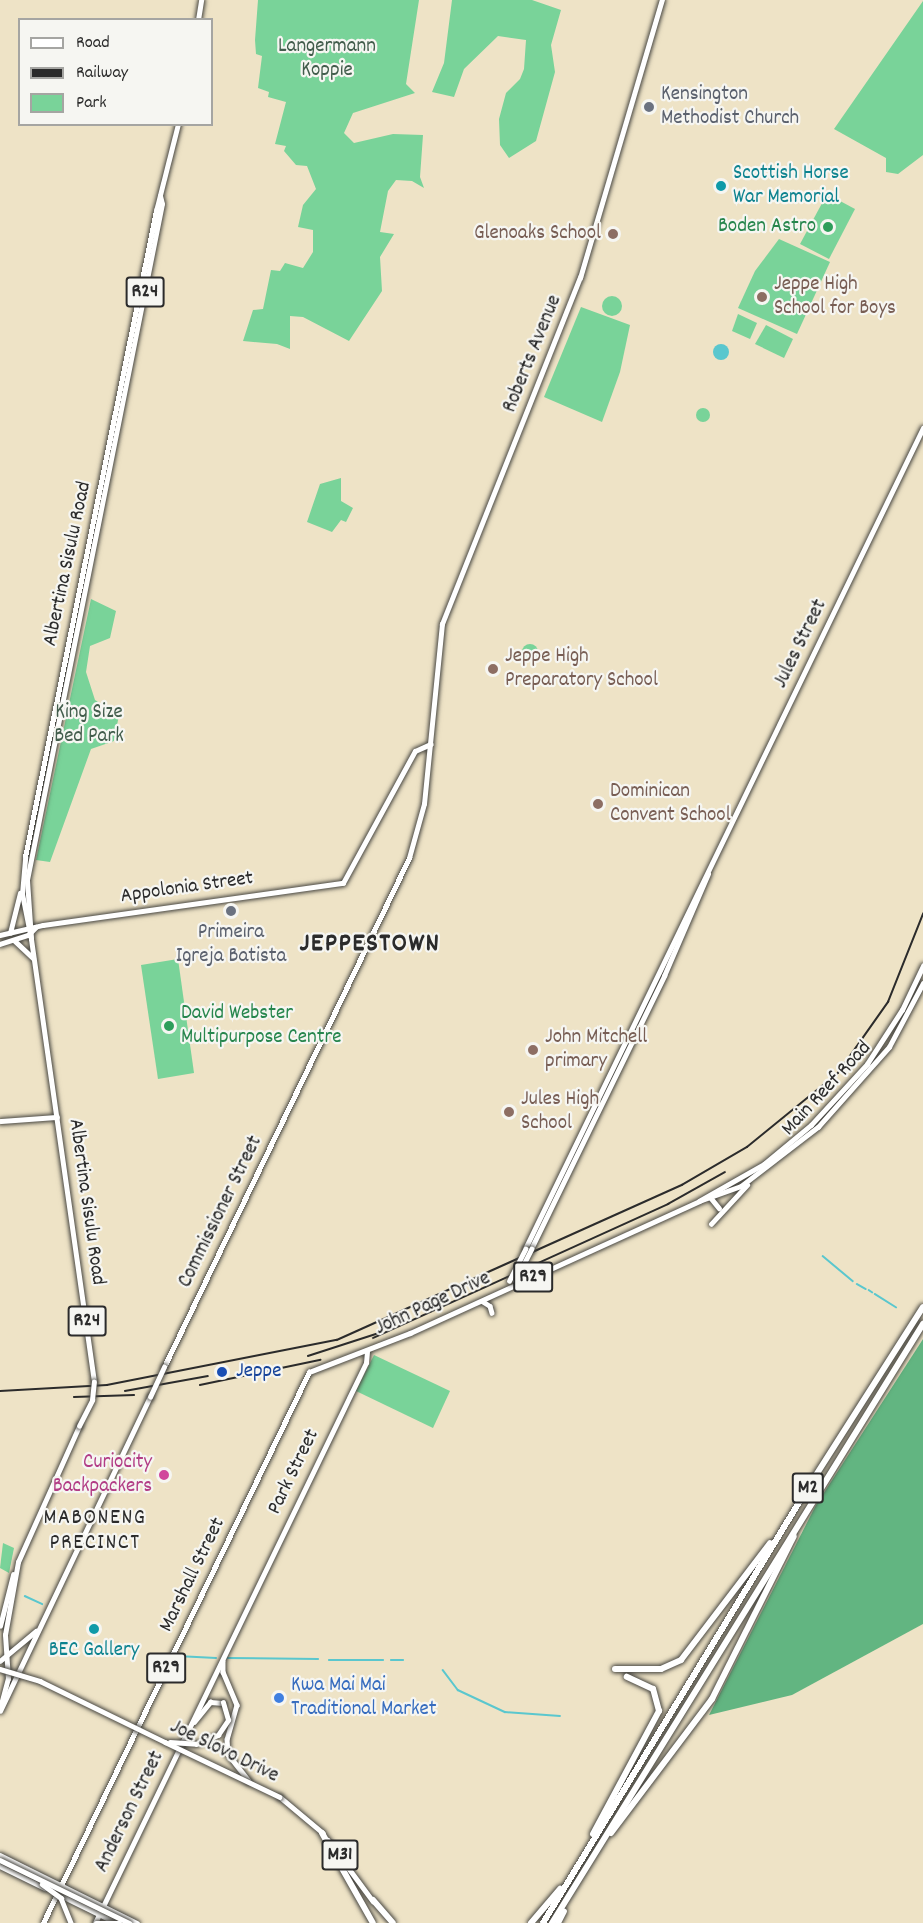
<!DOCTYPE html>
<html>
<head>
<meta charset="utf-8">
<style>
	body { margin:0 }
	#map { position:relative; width:923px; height:1923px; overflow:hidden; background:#eee3c6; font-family:Dekko,sans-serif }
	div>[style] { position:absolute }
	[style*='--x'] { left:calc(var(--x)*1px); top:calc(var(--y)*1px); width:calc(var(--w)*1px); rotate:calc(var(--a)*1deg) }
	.green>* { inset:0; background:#79d399 }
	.round { border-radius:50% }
	.forest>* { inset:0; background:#62b581 }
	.water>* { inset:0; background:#5ac7ce }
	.stream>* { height:1.5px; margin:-0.75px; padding:0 0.75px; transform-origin:0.75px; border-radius:0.75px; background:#5ac7ce }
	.roads { filter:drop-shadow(0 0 2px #484742) drop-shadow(0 0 2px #484742) }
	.secondary>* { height:4.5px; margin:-2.25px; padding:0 2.25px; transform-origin:2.25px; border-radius:2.25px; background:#fff }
	.primary>* { height:4.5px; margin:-2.25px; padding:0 2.25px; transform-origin:2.25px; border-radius:2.25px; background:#fff }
	.highway>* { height:6px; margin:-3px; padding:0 3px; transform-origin:3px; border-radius:3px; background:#fff }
	.rail>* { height:1.5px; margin:-0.75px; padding:0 0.75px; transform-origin:0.75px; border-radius:0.75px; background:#2b2b2b }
	.bridges { filter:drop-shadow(0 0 2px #484742) drop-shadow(0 0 2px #484742) }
	.secondary-bridge>* { height:4.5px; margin:-2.25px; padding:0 2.25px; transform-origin:2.25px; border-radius:2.25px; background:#fff }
	.primary-bridge>* { height:4.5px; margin:-2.25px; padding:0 2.25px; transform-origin:2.25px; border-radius:2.25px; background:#fff }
	.dots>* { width:16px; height:16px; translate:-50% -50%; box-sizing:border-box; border:3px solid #f6f6f2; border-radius:50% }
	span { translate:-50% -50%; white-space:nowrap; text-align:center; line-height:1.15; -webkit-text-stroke:4.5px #f6f6f2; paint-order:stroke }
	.shield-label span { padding:2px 4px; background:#f6f6f2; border:2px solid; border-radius:4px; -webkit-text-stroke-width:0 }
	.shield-label { font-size:20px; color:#2b2b2b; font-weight:700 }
	.park-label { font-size:21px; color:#425d4c }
	.worship-label { font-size:21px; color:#5b616d }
	.left { translate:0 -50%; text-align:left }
	.culture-label { font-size:21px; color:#0d838f }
	.leisure-label { font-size:21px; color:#27864d }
	.right { translate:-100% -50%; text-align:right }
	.education-label { font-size:21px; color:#785e54 }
	.street-label { font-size:21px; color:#2b2b2b }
	.transit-label { font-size:21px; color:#164399 }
	.hotel-label { font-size:21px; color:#b23c85 }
	.shop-label { font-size:21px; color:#366cbe }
	.neighbourhood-label { font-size:22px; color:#2b2b2b; letter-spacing:1.5px }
	.district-label { font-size:27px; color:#2b2b2b; font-weight:700; letter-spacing:1.5px }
	.legend { position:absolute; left:18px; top:18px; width:195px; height:108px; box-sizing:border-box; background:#f6f6f2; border:2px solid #a5a5a2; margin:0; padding:8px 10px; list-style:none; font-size:18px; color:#2b2b2b }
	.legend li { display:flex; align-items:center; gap:12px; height:30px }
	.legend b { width:30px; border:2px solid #a5a5a2 }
</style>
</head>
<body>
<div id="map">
	<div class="green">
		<div style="clip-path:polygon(258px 0,419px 0,406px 84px,415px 93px,353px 113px,344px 133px,354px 143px,393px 134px,423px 135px,420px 177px,424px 188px,412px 181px,396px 180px,388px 191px,380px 232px,394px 234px,380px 257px,382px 291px,349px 341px,303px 317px,290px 316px,290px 349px,277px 344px,243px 341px,253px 310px,263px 309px,271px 270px,280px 271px,285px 263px,303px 268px,313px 252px,313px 230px,298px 227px,303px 205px,316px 189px,307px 166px,296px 165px,284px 151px,286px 146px,275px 144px,286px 102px,268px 97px,269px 92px,258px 88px,262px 56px,256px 54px,255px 40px)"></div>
		<div style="clip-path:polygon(452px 0,532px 0,561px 10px,551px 45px,555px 72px,536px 141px,509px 158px,500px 145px,499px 119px,506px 93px,520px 79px,524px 69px,526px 40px,498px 36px,464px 69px,454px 97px,432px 92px,444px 63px)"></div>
		<div style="clip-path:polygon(923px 1px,923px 155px,898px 174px,886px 172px,886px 158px,834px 129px)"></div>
		<div style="clip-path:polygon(827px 194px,855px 209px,829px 259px,800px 244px)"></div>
		<div style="clip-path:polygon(779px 239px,830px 262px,797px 334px,738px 308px,755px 271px)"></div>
		<div class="round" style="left:602px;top:296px;width:20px;height:20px"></div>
		<div style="clip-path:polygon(581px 307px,630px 325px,620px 372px,602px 422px,544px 397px)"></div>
		<div style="clip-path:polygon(738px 314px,757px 323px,750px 339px,732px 331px)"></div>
		<div style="clip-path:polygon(766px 325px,793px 339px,784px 358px,755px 344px)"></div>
		<div class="round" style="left:696px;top:408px;width:14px;height:14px"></div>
		<div style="clip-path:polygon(341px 478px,341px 501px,353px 508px,346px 522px,341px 520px,332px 532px,307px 522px,320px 484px)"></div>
		<div style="clip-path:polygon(91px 599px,116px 611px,110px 638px,90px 646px,86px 672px,95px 700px,119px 715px,114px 741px,91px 749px,50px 862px,36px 860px)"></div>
		<div class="round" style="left:522px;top:644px;width:16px;height:16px"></div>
		<div style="clip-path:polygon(178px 959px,194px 1073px,158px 1079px,141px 965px)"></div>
		<div style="clip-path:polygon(374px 1355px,450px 1391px,433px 1428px,356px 1391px)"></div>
		<div style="clip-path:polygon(3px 1543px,14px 1548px,9px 1573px,0 1568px)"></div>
	</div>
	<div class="forest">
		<div style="clip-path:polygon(923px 1339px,923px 1624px,792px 1695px,709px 1715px,816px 1505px)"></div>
	</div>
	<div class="water">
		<div class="round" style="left:713px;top:344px;width:16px;height:16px"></div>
	</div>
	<div class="stream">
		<div style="--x:823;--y:1256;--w:39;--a:40"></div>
		<div style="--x:857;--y:1284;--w:10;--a:29"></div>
		<div style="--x:869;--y:1290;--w:4;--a:34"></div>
		<div style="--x:875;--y:1294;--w:25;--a:32"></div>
		<div style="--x:25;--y:1596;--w:19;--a:25"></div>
		<div style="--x:177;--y:1656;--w:39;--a:3"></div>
		<div style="--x:227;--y:1658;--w:91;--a:0.6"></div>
		<div style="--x:329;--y:1660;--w:54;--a:0"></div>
		<div style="--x:391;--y:1660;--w:12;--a:0"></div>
		<div style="--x:443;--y:1670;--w:25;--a:53"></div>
		<div style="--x:458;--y:1690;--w:52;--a:25.1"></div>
		<div style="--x:505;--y:1712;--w:55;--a:4.2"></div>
	</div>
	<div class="roads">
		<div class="secondary">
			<div style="--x:0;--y:935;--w:44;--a:-13.1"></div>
			<div style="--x:43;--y:925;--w:303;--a:-8"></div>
			<div style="--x:343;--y:883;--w:150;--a:-61.4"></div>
			<div style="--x:415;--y:751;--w:17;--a:-24"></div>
			<div style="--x:0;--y:944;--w:29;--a:-18"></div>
			<div style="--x:28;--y:935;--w:11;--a:-45"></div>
			<div style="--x:0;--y:1121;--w:57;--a:-4"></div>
			<div style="--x:525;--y:1249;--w:912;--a:-64.14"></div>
			<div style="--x:531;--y:1249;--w:304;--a:-64"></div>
			<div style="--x:664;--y:976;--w:111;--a:-66.7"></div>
			<div style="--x:164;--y:1367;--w:565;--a:-64.3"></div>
			<div style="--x:409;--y:858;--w:56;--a:-74.5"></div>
			<div style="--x:424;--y:804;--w:181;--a:-84.3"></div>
			<div style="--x:442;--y:624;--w:373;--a:-68.3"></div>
			<div style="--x:580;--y:278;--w:290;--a:-73.6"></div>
			<div style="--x:0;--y:1661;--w:47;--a:-39.8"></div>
			<div style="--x:0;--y:1711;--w:348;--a:-64.5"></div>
			<div style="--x:0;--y:1855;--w:153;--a:26.4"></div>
			<div style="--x:0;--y:1866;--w:50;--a:26.1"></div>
			<div style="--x:58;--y:1894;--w:66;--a:26.2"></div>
		</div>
		<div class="primary">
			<div style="--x:198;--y:20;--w:20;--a:-81"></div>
			<div style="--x:10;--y:933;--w:41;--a:-76"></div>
			<div style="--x:31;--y:939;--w:46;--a:-101.3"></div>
			<div style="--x:22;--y:894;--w:37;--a:-85"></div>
			<div style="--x:25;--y:857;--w:659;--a:-78.54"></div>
			<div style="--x:156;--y:211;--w:90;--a:-75.8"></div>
			<div style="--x:15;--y:941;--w:25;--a:43"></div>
			<div style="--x:711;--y:1198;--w:13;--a:51"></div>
			<div style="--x:702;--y:1200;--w:41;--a:-19.7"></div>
			<div style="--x:741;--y:1186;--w:97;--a:-37.5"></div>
			<div style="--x:818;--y:1127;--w:107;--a:-48.4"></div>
			<div style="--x:889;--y:1047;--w:72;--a:-62"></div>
			<div style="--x:711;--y:1224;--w:53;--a:-47.3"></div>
			<div style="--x:482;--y:1301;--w:9;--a:32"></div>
			<div style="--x:490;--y:1306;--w:7;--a:74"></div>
			<div style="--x:94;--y:1382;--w:447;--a:-98.1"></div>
			<div style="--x:31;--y:939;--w:59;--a:-93.9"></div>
			<div style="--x:27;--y:880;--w:689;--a:-78.71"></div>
			<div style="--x:162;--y:204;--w:8;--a:-104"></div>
			<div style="--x:0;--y:1626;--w:53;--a:-75.7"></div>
			<div style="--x:223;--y:1661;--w:11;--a:90"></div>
			<div style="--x:223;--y:1672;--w:36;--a:67"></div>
			<div style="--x:237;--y:1705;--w:35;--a:106"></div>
			<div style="--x:227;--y:1739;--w:15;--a:86"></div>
			<div style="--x:228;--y:1754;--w:34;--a:52"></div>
			<div style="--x:0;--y:1708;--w:30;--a:-75"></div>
			<div style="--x:8;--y:1679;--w:44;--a:-93.9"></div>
			<div style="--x:5;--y:1635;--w:74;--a:-79.9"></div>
			<div style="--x:18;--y:1562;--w:149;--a:-65.8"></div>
			<div style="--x:194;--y:1722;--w:26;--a:-51"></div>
			<div style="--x:210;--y:1702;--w:13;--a:4"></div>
			<div style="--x:280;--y:1797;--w:56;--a:39.9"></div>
			<div style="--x:328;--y:1840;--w:76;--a:53.6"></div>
			<div style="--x:43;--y:1923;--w:612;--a:-64.23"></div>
			<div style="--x:309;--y:1372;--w:108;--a:-21.1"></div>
			<div style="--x:410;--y:1333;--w:318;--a:-24.5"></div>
			<div style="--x:699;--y:1201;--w:75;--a:-29.6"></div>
			<div style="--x:764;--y:1164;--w:61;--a:-39.7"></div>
			<div style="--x:811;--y:1125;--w:83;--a:-47.4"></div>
			<div style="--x:867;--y:1064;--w:64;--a:-57.1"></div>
			<div style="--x:902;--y:1010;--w:49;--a:-64.5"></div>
			<div style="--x:95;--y:1923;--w:622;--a:-64.18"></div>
			<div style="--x:366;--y:1363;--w:11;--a:-85"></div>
		</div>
		<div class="highway">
			<div style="--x:615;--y:1669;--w:46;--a:0"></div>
			<div style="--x:661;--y:1669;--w:22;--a:-24"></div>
			<div style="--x:681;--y:1660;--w:147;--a:-52.7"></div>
			<div style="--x:322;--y:1833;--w:103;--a:60.5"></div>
			<div style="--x:611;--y:1833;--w:168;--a:-53"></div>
			<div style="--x:712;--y:1699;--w:182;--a:-63.3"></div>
			<div style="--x:593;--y:1834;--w:140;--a:-61.8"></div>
			<div style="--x:659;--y:1711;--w:23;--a:-105"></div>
			<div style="--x:653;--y:1689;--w:29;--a:-155"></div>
			<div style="--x:373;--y:1900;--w:30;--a:49"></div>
			<div style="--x:531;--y:1923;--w:45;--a:-49.5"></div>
			<div style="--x:543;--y:1923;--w:512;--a:-58.67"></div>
			<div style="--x:809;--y:1486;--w:212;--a:-57.5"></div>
			<div style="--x:552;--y:1923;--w:705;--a:-58.23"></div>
			<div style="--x:558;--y:1923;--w:13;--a:-63"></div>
		</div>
	</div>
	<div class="rail">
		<div style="--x:373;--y:1338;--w:324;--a:-24.4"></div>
		<div style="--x:668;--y:1204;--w:65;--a:-29.3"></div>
		<div style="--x:308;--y:1356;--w:75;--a:-17.9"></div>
		<div style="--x:200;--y:1385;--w:123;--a:-11.8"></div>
		<div style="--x:0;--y:1391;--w:107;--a:-3.2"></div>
		<div style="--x:107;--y:1385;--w:234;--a:-11.1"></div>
		<div style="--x:337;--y:1340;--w:378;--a:-24.2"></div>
		<div style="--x:682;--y:1185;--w:75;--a:-30.3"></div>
		<div style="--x:747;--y:1147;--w:117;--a:-39.1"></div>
		<div style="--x:838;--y:1073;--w:87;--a:-54.8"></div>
		<div style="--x:888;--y:1002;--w:95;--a:-68.3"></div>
		<div style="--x:125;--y:1391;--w:84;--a:-10.2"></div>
		<div style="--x:74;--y:1397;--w:60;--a:-1.9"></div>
	</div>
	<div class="bridges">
		<div class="secondary-bridge">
			<div style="--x:509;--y:1281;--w:36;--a:-63"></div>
			<div style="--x:515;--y:1281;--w:36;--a:-63"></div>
			<div style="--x:150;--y:1397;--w:33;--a:-65"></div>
			<div style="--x:0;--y:1669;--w:42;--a:16.7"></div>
			<div style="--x:40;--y:1681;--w:139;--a:26"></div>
		</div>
		<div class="primary-bridge">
			<div style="--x:79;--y:1426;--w:29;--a:-63"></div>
			<div style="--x:92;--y:1400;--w:18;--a:-84"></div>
			<div style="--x:165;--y:1742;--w:127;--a:25.6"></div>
			<div style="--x:170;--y:1742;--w:26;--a:4"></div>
			<div style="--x:196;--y:1744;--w:24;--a:-22"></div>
			<div style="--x:218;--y:1735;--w:18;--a:-56"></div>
			<div style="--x:228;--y:1720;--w:18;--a:-106"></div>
			<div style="--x:0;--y:1860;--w:144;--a:26"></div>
			<div style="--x:42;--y:1884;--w:24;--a:36"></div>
			<div style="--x:61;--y:1898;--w:27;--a:68"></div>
			<div style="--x:96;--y:1923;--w:24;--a:0"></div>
		</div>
	</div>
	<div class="dots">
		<div style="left:649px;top:107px;background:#6b7280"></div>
		<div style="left:721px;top:186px;background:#0f9aa8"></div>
		<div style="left:828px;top:227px;background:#2e9e5b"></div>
		<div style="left:613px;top:234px;background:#8d6e63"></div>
		<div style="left:762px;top:297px;background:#8d6e63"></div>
		<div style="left:493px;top:669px;background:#8d6e63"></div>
		<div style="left:598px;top:804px;background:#8d6e63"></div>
		<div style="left:231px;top:911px;background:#6b7280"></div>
		<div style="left:169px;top:1026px;background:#2e9e5b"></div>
		<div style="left:533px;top:1050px;background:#8d6e63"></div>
		<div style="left:509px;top:1112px;background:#8d6e63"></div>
		<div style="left:222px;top:1372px;background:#1a4fb4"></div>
		<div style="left:164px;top:1475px;background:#d1479c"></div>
		<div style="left:94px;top:1629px;background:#0f9aa8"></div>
		<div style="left:279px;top:1698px;background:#3f7fe0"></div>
	</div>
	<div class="shield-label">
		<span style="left:145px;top:292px">R24</span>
		<span style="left:533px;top:1277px">R29</span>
		<span style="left:87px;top:1321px">R24</span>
		<span style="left:808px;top:1488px">M2</span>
		<span style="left:166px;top:1668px">R29</span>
		<span style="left:340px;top:1855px">M31</span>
	</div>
	<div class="park-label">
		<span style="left:327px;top:59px">Langermann<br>Koppie</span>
		<span style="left:89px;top:725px">King Size<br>Bed Park</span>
	</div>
	<div class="worship-label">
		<span class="left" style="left:661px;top:107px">Kensington<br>Methodist Church</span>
		<span style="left:231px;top:945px">Primeira<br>Igreja Batista</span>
	</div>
	<div class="culture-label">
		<span class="left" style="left:733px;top:186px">Scottish Horse<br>War Memorial</span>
		<span style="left:94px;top:1651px">BEC Gallery</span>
	</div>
	<div class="leisure-label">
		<span class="right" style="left:816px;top:227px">Boden Astro</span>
		<span class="left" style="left:181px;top:1026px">David Webster<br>Multipurpose Centre</span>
	</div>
	<div class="education-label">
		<span class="right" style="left:601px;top:234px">Glenoaks School</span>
		<span class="left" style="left:774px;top:297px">Jeppe High<br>School for Boys</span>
		<span class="left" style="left:505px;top:669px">Jeppe High<br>Preparatory School</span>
		<span class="left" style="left:610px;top:804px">Dominican<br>Convent School</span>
		<span class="left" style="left:545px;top:1050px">John Mitchell<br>primary</span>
		<span class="left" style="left:521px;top:1112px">Jules High<br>School</span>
	</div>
	<div class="street-label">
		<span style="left:533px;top:354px;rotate:-68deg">Roberts Avenue</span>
		<span style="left:68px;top:564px;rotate:-78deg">Albertina Sisulu Road</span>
		<span style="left:801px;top:644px;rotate:-64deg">Jules Street</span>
		<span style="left:187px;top:888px;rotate:-8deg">Appolonia Street</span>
		<span style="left:827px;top:1089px;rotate:-47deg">Main Reef Road</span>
		<span style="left:86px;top:1202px;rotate:82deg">Albertina Sisulu Road</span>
		<span style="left:221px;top:1212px;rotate:-64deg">Commissioner Street</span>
		<span style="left:433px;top:1304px;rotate:-25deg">John Page Drive</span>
		<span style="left:294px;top:1472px;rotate:-64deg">Park Street</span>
		<span style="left:193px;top:1575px;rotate:-64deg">Marshall Street</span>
		<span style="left:224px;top:1752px;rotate:26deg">Joe Slovo Drive</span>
		<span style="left:130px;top:1812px;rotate:-64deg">Anderson Street</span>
	</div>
	<div class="transit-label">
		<span class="left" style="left:236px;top:1372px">Jeppe</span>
	</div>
	<div class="hotel-label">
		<span class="right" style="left:152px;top:1475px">Curiocity<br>Backpackers</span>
	</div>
	<div class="shop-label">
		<span class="left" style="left:291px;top:1698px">Kwa Mai Mai<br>Traditional Market</span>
	</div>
	<div class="neighbourhood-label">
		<span style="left:95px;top:1531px">MABONENG<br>PRECINCT</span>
	</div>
	<div class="district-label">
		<span style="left:370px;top:945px">JEPPESTOWN</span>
	</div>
	<ul class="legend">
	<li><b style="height:8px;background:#fff"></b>Road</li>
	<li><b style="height:8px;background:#2b2b2b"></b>Railway</li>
	<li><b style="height:16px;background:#79d399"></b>Park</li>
	</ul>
</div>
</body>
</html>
